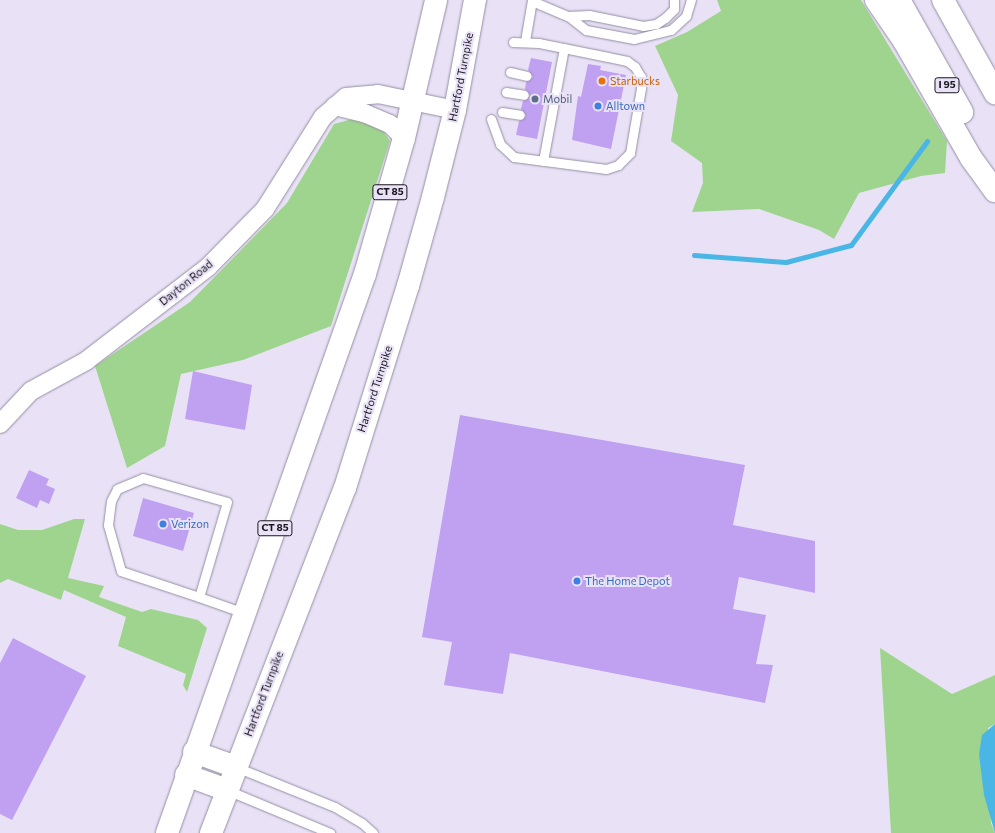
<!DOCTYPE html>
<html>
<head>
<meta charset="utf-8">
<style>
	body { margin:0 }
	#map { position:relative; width:995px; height:833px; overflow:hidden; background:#e9e2f7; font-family:Commissioner,sans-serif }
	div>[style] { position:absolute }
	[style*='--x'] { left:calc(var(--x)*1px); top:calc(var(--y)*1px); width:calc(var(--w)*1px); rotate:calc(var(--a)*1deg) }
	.green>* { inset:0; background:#9fd48e }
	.water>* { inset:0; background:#4ab6e5 }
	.stream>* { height:5px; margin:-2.5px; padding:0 2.5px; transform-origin:2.5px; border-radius:2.5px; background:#4ab6e5 }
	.building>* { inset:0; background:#bfa0f1 }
	.roads { filter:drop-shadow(0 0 1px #958ea3) drop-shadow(0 0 1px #958ea3) }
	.lane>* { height:9px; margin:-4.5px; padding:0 4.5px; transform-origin:4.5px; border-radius:4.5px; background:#fff }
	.street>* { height:18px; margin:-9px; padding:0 9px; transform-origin:9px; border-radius:9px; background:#fff }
	.highway>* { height:22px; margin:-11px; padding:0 11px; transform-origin:11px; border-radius:11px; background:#fff }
	.dots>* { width:11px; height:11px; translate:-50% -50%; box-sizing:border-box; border:2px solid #e9e2f7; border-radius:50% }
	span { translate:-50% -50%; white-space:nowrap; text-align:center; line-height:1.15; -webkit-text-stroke:4px #e9e2f7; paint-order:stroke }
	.shield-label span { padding:1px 3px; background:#e9e2f7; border:1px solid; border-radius:3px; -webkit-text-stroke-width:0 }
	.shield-label { font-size:10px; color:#18151d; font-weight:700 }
	.street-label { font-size:11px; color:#18151d }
	.food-label { font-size:11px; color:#c56008 }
	.left { translate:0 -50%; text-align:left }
	.service-label { font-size:11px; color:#4e5e75 }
	.shop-label { font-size:11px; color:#366cbe }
</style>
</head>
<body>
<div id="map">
	<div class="green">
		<div style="clip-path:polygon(717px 0,861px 0,947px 141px,945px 173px,921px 176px,859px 193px,834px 239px,819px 230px,759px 209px,692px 212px,703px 183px,702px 163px,671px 141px,678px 95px,655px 46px,687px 32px,721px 11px)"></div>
		<div style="clip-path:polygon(356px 118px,384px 132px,390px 141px,331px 326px,243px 360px,181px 374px,165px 446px,127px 468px,95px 366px,190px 302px,287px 203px,334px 124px)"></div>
		<div style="clip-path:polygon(74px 519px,85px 519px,68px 578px,104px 586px,99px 597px,142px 612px,151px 609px,198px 620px,207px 628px,187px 692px,183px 685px,186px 674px,118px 646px,126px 617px,64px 590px,61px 600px,8px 579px,0 583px,0 524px,18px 530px,42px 530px)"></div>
		<div style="clip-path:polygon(880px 648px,952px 694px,995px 675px,995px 724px,988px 728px,991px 823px,995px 833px,891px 833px)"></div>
	</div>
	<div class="water">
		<div style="clip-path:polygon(995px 724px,995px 833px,984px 795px,979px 754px,982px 735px)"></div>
	</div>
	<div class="stream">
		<div style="--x:694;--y:255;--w:92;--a:4.4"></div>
		<div style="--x:786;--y:262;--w:67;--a:-14.7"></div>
		<div style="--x:851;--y:245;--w:129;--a:-53.8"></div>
	</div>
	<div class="building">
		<div style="clip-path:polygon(531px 58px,552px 62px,537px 139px,516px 135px,519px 121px,526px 116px,521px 109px,523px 101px,530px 96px,525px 89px,526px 82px,533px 77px,528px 70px)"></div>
		<div style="clip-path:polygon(588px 64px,601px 66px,600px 70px,626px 75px,611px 149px,572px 140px,578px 96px,581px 97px)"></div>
		<div style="clip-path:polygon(193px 371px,252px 385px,245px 430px,185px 419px)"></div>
		<div style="clip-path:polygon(460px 415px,745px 465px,733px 525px,815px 541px,815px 593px,739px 577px,733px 609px,766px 615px,756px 664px,773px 665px,765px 703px,510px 653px,503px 694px,444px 685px,452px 642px,422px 637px)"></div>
		<div style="clip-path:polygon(29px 470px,49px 479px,46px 485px,55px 489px,49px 504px,40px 500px,37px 508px,16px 498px)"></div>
		<div style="clip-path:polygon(143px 498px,194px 513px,183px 551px,133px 536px)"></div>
		<div style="clip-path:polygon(13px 638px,86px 676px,12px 820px,0 814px,0 663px)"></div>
	</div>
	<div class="roads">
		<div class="lane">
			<div style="--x:532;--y:1;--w:39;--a:23"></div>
			<div style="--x:568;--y:16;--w:23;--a:38"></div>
			<div style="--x:586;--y:30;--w:49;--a:10.6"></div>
			<div style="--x:634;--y:39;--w:38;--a:-14"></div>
			<div style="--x:671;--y:30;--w:21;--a:-43"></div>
			<div style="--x:686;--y:16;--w:17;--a:-73"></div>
			<div style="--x:568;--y:16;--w:21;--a:-3"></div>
			<div style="--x:589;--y:15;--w:55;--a:11.5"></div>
			<div style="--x:643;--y:26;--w:13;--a:-9"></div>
			<div style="--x:656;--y:24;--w:11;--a:-34"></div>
			<div style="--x:665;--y:18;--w:13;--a:-45"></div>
			<div style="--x:674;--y:9;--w:9;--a:-90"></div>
			<div style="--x:525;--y:41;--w:42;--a:-80.3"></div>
			<div style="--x:510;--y:72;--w:17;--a:13"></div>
			<div style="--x:506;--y:92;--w:18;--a:9"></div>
			<div style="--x:502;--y:112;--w:18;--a:9"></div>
			<div style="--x:491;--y:119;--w:27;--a:70"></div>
			<div style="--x:500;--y:144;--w:19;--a:43"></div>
			<div style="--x:514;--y:157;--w:93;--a:7.4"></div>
			<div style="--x:606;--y:169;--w:13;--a:-18"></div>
			<div style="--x:618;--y:165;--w:17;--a:-45"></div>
			<div style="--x:630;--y:153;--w:66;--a:-80.4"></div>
			<div style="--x:641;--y:88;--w:11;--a:-90"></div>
			<div style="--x:641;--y:77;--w:12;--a:-121"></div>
			<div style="--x:635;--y:67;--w:10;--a:-143"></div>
			<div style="--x:627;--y:61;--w:19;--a:-168"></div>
			<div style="--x:608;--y:57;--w:70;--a:-168.5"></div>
			<div style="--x:539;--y:43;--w:26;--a:-178"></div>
			<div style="--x:543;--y:161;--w:115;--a:-79.5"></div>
			<div style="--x:199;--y:597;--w:82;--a:-161.6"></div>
			<div style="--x:121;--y:571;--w:48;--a:-105.8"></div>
			<div style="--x:108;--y:525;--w:24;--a:-83"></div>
			<div style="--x:111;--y:501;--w:13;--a:-63"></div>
			<div style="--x:117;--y:489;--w:28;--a:-23"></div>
			<div style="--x:143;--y:478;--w:87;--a:15.9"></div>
			<div style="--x:227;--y:502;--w:99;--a:106.4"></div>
			<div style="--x:199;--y:597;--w:48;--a:19.6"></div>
			<div style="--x:236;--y:767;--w:107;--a:22"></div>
			<div style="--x:335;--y:807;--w:31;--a:31"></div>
			<div style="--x:362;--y:823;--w:15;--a:42"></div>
			<div style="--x:227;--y:790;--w:112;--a:22.7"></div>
		</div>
		<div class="street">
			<div style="--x:335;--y:106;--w:30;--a:14"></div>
			<div style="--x:364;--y:113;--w:28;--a:23"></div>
			<div style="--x:390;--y:124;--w:20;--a:45"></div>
			<div style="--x:0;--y:424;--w:45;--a:-46.8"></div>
			<div style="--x:31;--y:391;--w:63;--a:-28.6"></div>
			<div style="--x:86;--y:361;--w:154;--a:-37.6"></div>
			<div style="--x:208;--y:267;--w:81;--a:-45.5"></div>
			<div style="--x:265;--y:209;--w:109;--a:-57.8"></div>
			<div style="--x:323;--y:117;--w:30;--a:-41"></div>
			<div style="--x:346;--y:97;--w:32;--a:-5"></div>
			<div style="--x:378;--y:94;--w:79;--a:11.7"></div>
		</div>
		<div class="highway">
			<div style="--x:876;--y:0;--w:50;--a:55.7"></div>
			<div style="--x:904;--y:41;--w:135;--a:60.2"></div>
			<div style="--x:971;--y:158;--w:41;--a:54"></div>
			<div style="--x:899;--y:0;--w:129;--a:60.6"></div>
			<div style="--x:943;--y:0;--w:107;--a:60.8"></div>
			<div style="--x:194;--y:752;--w:45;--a:19.7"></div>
			<div style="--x:186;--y:775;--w:44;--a:20.1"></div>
			<div style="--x:167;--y:833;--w:593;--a:-70.5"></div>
			<div style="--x:365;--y:274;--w:141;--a:-74"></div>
			<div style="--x:404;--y:138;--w:142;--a:-76.9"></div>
			<div style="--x:211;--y:833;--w:370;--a:-68.8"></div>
			<div style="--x:345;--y:488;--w:212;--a:-72.7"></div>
			<div style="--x:408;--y:286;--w:92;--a:-74.3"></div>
			<div style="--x:433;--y:197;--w:90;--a:-75.8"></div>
			<div style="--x:455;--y:110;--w:112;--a:-79.7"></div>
		</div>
	</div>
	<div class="dots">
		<div style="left:602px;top:81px;background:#e8710a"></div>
		<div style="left:535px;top:99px;background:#5c6f8a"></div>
		<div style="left:598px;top:106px;background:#3f7fe0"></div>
		<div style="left:163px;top:524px;background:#3f7fe0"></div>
		<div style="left:577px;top:581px;background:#3f7fe0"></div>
	</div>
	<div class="shield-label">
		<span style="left:947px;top:85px">I 95</span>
		<span style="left:390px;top:192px">CT 85</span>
		<span style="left:275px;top:528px">CT 85</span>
	</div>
	<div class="street-label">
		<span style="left:461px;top:77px;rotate:-79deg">Hartford Turnpike</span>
		<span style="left:186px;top:283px;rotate:-39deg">Dayton Road</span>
		<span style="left:375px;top:389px;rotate:-72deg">Hartford Turnpike</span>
		<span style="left:264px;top:694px;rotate:-69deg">Hartford Turnpike</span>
	</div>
	<div class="food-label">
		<span class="left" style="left:610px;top:81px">Starbucks</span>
	</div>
	<div class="service-label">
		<span class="left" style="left:543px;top:99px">Mobil</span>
	</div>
	<div class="shop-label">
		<span class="left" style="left:606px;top:106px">Alltown</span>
		<span class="left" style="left:171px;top:524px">Verizon</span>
		<span class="left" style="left:585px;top:581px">The Home Depot</span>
	</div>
</div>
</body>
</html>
